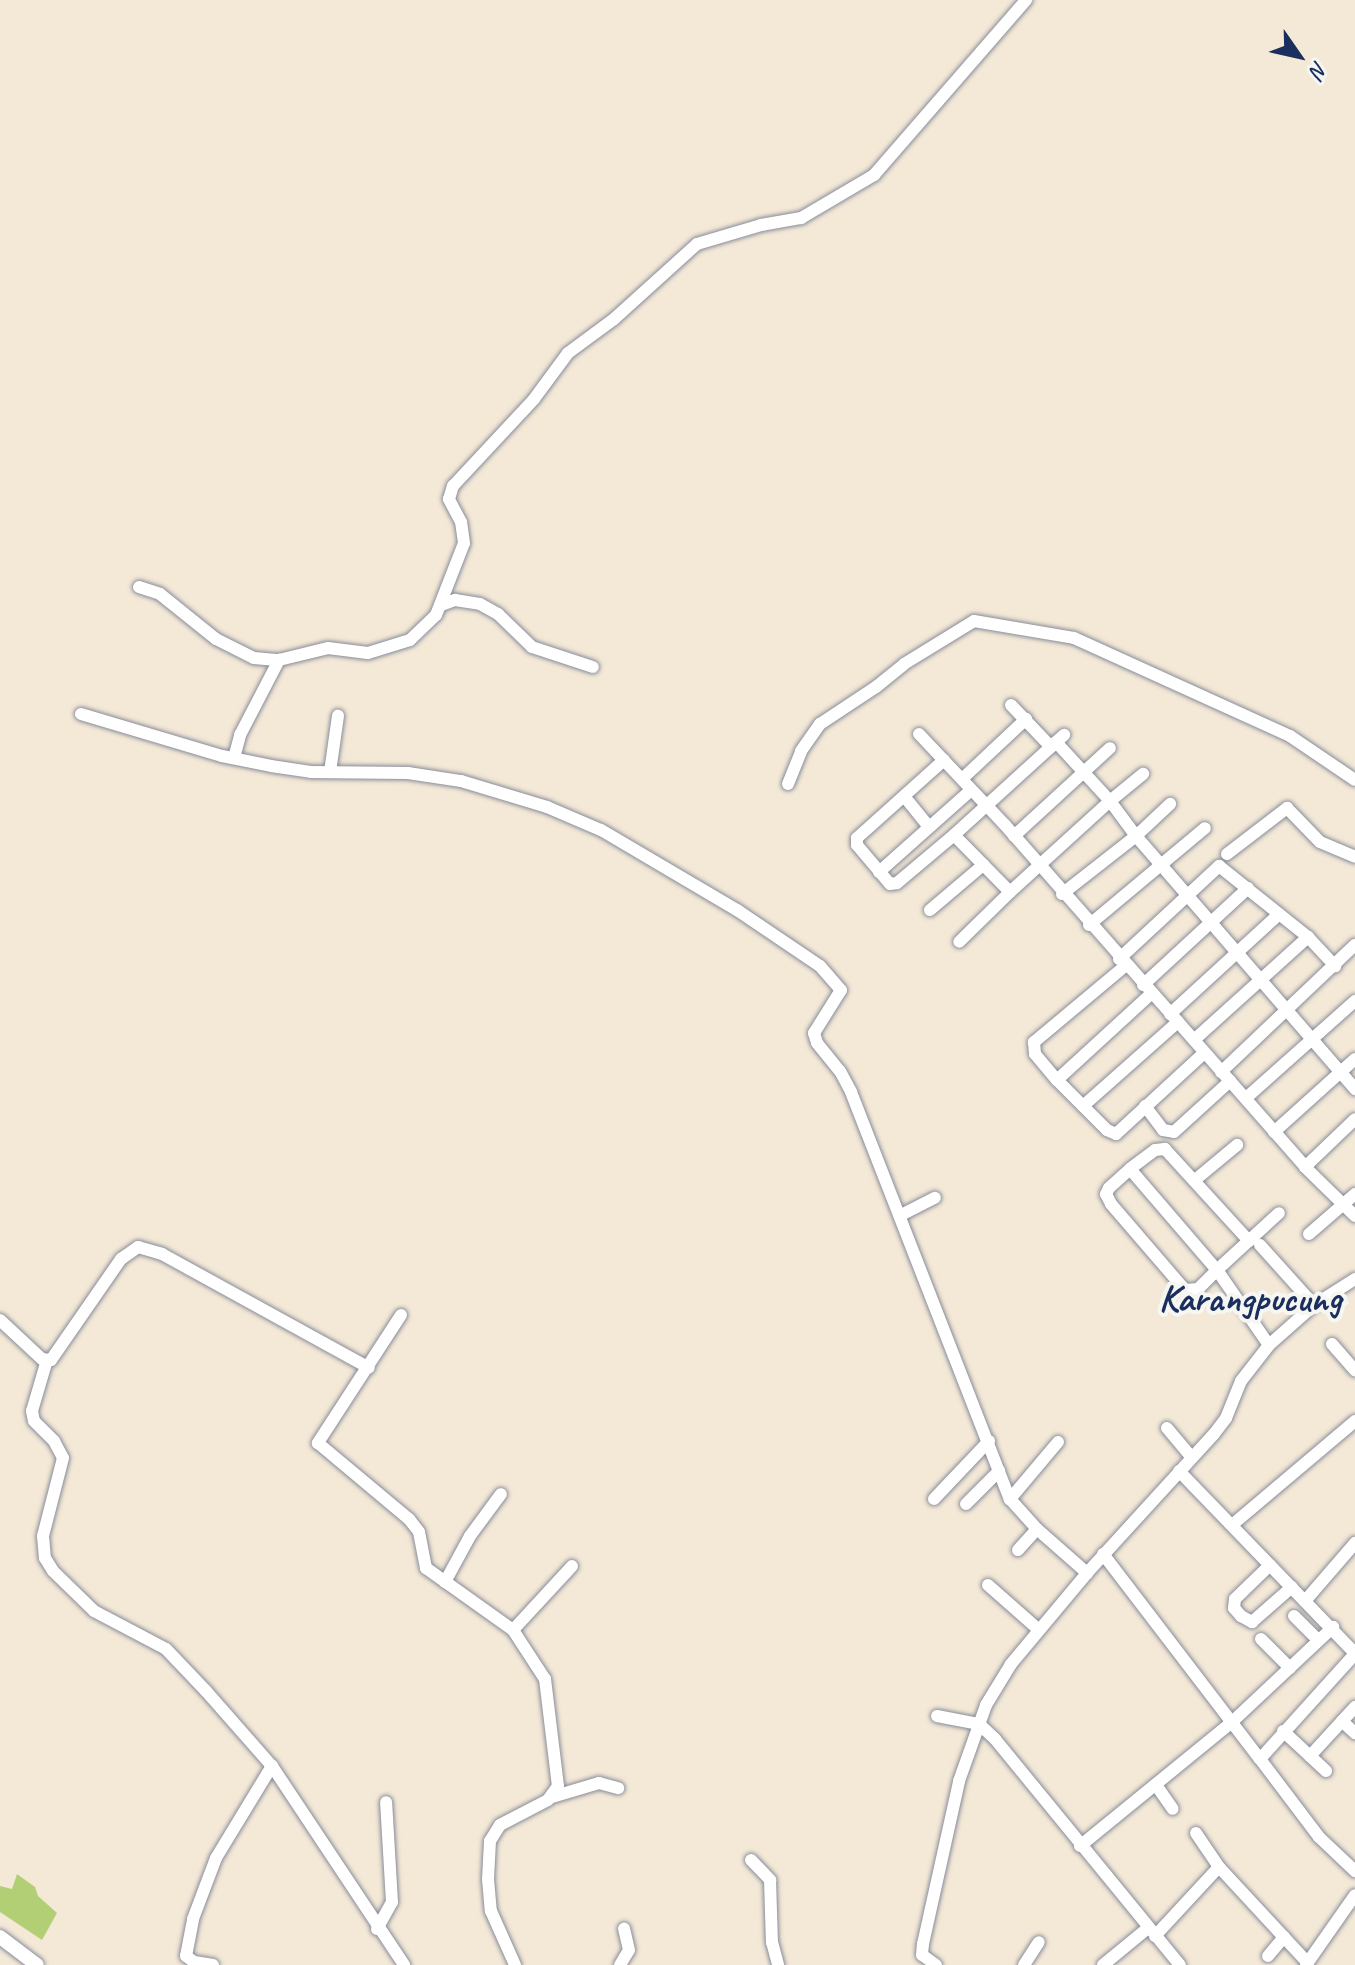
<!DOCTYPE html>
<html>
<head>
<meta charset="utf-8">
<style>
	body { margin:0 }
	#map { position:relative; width:1355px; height:1965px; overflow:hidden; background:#f4e9d7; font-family:Caveat,sans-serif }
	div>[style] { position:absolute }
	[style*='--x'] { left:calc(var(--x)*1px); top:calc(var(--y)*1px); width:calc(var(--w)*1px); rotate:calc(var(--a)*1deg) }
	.green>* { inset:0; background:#b2cf75 }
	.roads { filter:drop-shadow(0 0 2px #888c9a) drop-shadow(0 0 2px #888c9a) }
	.minor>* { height:12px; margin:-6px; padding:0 6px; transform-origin:6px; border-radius:6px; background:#fff }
	.major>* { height:14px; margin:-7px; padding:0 7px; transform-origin:7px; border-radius:7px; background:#fff }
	span { translate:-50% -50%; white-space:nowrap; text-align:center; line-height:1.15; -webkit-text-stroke:8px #f6f6f2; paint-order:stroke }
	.quarter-label { font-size:38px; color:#1b2f5e; font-weight:700 }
	.north { position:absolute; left:1259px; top:16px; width:80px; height:80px; -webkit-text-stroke:6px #f6f6f2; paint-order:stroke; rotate:124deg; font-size:22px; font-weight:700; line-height:32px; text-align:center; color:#1b2f5e }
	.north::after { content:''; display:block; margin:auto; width:28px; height:36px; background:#1b2f5e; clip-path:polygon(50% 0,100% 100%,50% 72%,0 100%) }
</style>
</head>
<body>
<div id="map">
	<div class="green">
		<div style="clip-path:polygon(17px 1874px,35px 1887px,38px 1896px,57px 1913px,42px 1940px,0 1912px,0 1886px,12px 1889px)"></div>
	</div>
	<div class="roads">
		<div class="minor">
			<div style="--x:139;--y:587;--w:22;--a:18"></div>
			<div style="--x:160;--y:594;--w:72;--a:38.8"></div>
			<div style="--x:216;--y:639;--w:42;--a:26.6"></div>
			<div style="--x:254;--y:658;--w:25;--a:5"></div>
			<div style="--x:279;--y:660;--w:50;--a:-13.8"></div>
			<div style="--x:328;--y:648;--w:40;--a:7.1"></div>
			<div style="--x:368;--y:653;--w:44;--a:-17.2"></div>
			<div style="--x:410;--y:640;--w:36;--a:-44"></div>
			<div style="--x:436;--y:615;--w:77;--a:-68.7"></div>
			<div style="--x:464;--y:543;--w:21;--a:-98"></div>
			<div style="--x:461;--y:522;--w:26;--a:-118"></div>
			<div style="--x:449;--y:499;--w:14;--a:-73"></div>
			<div style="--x:453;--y:486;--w:119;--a:-47"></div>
			<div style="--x:534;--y:399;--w:57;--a:-53.5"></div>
			<div style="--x:568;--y:353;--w:57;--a:-36.5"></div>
			<div style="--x:614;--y:319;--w:112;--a:-42.1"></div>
			<div style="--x:697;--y:244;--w:67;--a:-16.5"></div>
			<div style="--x:761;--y:225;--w:41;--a:-9.9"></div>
			<div style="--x:801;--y:218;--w:85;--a:-30.5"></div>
			<div style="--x:874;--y:175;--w:232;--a:-49"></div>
			<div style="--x:441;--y:605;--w:15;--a:-20"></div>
			<div style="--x:455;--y:600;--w:25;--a:9"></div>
			<div style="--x:480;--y:604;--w:21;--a:29"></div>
			<div style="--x:498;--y:614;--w:47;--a:44.1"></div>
			<div style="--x:532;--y:647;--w:64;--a:18.2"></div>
			<div style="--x:1011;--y:705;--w:58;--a:46.4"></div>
			<div style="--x:81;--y:714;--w:147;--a:16.6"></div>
			<div style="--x:222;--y:756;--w:50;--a:11.5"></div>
			<div style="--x:271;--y:766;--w:40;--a:8.5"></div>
			<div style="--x:311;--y:772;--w:97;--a:0.6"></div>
			<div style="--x:408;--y:773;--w:54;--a:8.6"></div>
			<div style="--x:461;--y:781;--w:90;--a:16.8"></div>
			<div style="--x:547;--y:807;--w:59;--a:23.1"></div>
			<div style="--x:601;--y:830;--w:158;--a:30.5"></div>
			<div style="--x:737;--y:910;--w:100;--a:34"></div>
			<div style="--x:820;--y:966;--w:32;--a:49"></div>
			<div style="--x:841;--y:990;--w:51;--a:122.1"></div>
			<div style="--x:814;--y:1033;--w:10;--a:73"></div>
			<div style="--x:817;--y:1043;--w:36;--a:51"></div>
			<div style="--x:840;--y:1071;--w:24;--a:62"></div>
			<div style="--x:851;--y:1092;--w:437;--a:68.7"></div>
			<div style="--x:919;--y:734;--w:125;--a:46.6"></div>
			<div style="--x:1005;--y:825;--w:455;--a:48.7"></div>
			<div style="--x:1305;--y:1167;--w:70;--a:44.4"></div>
			<div style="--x:1056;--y:742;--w:80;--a:47.5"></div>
			<div style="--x:1110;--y:801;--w:43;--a:-39.3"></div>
			<div style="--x:234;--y:758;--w:24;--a:-75"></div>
			<div style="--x:240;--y:735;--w:85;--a:-62.5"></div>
			<div style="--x:944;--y:760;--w:117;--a:138.1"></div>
			<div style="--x:857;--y:838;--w:7;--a:90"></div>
			<div style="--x:857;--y:845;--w:51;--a:49.8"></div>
			<div style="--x:890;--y:884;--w:7;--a:-8"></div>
			<div style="--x:897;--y:883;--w:75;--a:-40.1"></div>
			<div style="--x:954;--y:835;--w:149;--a:-42.3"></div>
			<div style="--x:330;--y:772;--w:57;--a:-81.9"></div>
			<div style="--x:962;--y:779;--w:88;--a:-43.2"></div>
			<div style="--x:788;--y:784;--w:35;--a:-68"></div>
			<div style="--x:801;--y:751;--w:33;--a:-55"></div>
			<div style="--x:820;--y:724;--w:67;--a:-33.5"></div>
			<div style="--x:876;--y:687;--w:36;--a:-39"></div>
			<div style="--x:904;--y:664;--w:82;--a:-31.6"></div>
			<div style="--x:974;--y:621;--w:101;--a:9.6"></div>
			<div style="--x:1074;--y:638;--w:237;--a:24.4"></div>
			<div style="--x:1290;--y:736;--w:78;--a:34.1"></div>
			<div style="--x:908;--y:801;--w:33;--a:51"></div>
			<div style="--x:954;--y:835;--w:80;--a:45.5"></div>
			<div style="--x:1010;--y:892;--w:71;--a:135.6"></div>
			<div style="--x:1014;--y:836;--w:130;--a:-42.5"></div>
			<div style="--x:1227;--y:854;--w:76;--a:-37.5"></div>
			<div style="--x:1287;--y:808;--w:47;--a:45.9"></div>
			<div style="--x:1320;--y:842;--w:38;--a:23"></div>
			<div style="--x:879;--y:872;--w:123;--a:-41.7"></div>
			<div style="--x:1010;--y:892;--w:135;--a:-42.3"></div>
			<div style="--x:1110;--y:801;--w:44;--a:53.4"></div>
			<div style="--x:1136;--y:836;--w:47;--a:-43.3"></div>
			<div style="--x:1062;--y:894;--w:94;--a:-38.1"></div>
			<div style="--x:1136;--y:836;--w:335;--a:49.1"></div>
			<div style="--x:930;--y:910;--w:70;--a:-40.3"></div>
			<div style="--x:1089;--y:925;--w:151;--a:-39.9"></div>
			<div style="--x:1119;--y:959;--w:137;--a:-42.9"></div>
			<div style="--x:1219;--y:866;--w:114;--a:38.6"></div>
			<div style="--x:1308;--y:937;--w:40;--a:47"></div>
			<div style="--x:1125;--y:966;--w:119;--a:140.1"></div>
			<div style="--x:1034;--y:1042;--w:12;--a:85"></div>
			<div style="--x:1035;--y:1054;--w:34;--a:50"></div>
			<div style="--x:1057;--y:1080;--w:71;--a:45"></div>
			<div style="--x:1107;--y:1130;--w:10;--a:24"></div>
			<div style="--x:1116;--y:1134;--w:120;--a:-42.6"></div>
			<div style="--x:1143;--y:985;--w:143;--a:-42.7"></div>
			<div style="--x:1170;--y:1014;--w:148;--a:-42.5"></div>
			<div style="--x:1194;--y:1040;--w:154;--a:-42.1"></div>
			<div style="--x:1221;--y:1072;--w:185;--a:-43.5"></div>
			<div style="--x:1057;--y:1080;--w:127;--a:-42.5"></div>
			<div style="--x:1246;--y:1098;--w:146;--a:-41.7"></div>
			<div style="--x:1083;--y:1106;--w:127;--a:-41.5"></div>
			<div style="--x:1145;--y:1106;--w:30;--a:53"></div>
			<div style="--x:1163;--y:1130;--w:11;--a:10"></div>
			<div style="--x:1174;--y:1132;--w:76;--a:-42.3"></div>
			<div style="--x:1274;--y:1132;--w:109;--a:-42"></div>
			<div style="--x:1305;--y:1167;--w:69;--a:-43.8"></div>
			<div style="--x:1130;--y:1169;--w:28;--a:138"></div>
			<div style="--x:1109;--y:1188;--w:7;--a:117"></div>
			<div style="--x:1106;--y:1194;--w:11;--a:63"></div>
			<div style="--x:1111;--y:1204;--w:113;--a:49.3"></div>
			<div style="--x:1185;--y:1290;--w:13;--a:-4"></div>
			<div style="--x:1198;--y:1289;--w:27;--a:-45"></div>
			<div style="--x:1217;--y:1270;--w:91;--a:55.3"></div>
			<div style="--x:1195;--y:1180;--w:55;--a:-39.8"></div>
			<div style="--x:901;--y:1215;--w:38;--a:-27"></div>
			<div style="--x:1309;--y:1234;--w:61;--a:-41"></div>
			<div style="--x:1249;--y:1241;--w:125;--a:-132.4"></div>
			<div style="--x:1165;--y:1149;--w:10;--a:174"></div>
			<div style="--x:1155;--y:1150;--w:31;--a:143"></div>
			<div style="--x:1130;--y:1169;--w:133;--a:49.3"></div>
			<div style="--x:1217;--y:1270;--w:84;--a:-42.6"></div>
			<div style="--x:1260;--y:1245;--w:81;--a:48"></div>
			<div style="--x:401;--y:1315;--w:153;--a:123"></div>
			<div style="--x:318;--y:1443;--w:119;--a:39.9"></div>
			<div style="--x:409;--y:1519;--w:16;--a:52"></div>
			<div style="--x:419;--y:1532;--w:37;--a:79"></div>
			<div style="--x:426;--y:1568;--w:107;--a:35.5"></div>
			<div style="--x:513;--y:1630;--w:59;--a:56.9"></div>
			<div style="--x:545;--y:1679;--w:108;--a:83.1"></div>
			<div style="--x:558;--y:1786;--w:17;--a:126"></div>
			<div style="--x:548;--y:1800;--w:54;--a:152.5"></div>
			<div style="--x:500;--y:1825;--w:19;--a:122"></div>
			<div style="--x:490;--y:1841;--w:38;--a:93"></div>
			<div style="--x:488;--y:1879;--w:32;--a:85"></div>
			<div style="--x:491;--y:1911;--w:59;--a:66"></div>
			<div style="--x:0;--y:1320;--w:57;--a:42.9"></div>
			<div style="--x:42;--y:1359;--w:9;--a:6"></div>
			<div style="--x:51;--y:1360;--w:123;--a:-55.3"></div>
			<div style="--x:121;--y:1259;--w:21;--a:-35"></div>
			<div style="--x:138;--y:1247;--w:25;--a:16"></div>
			<div style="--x:162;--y:1254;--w:236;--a:28.8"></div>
			<div style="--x:1332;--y:1344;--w:35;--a:49"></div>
			<div style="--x:47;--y:1360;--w:53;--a:106.4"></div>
			<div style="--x:32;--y:1411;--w:10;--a:79"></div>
			<div style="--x:34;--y:1421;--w:28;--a:45"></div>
			<div style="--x:54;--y:1441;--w:19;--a:62"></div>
			<div style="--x:63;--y:1458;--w:81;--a:104.4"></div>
			<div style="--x:43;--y:1536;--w:22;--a:85"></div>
			<div style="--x:45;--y:1558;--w:15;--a:58"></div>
			<div style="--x:53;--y:1571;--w:57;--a:44.3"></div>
			<div style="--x:94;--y:1611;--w:81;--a:27.8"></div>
			<div style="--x:166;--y:1649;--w:58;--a:46.4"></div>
			<div style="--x:206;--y:1691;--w:100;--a:48.7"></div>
			<div style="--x:272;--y:1766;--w:239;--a:56.4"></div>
			<div style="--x:1167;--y:1428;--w:38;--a:50"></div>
			<div style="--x:1058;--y:1442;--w:75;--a:130.1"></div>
			<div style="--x:1010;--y:1499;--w:40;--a:48"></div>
			<div style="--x:1037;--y:1529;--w:67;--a:41.3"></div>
			<div style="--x:1179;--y:1471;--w:253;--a:46"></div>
			<div style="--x:934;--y:1499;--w:80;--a:-46.5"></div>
			<div style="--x:966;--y:1504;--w:47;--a:-45"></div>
			<div style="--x:1232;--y:1525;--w:161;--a:-40.2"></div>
			<div style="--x:1018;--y:1550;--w:28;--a:-48"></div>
			<div style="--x:1103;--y:1554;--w:258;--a:52.6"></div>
			<div style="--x:1260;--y:1759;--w:142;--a:-47.9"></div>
			<div style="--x:1270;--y:1565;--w:49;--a:135.8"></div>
			<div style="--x:1235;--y:1599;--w:9;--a:96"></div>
			<div style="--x:1234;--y:1608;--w:11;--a:49"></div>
			<div style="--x:1241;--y:1616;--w:13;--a:29"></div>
			<div style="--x:1252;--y:1622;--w:53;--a:-41.2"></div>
			<div style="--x:445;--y:1582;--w:52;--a:-61.5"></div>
			<div style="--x:470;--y:1536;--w:52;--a:-53.6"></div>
			<div style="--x:988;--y:1585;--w:68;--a:41.4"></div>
			<div style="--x:1305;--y:1601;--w:77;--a:-49.2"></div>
			<div style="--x:1294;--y:1616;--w:34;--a:45"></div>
			<div style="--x:513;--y:1630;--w:87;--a:-47.3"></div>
			<div style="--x:1261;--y:1639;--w:41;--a:45"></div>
			<div style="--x:937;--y:1716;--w:43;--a:10.8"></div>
			<div style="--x:979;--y:1724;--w:22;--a:43"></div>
			<div style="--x:995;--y:1739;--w:292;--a:50.7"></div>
			<div style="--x:1342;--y:1721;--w:18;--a:43"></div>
			<div style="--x:1283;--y:1731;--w:37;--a:43"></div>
			<div style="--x:1310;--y:1756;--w:67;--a:-47.4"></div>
			<div style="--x:1310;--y:1756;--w:22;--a:43"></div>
			<div style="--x:1260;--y:1759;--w:98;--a:52.9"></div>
			<div style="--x:1319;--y:1837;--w:50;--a:43.4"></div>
			<div style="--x:1156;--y:1785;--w:29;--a:55"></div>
			<div style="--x:552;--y:1797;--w:49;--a:-16.6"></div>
			<div style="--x:599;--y:1783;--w:20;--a:15"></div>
			<div style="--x:1080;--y:1846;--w:196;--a:-39.2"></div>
			<div style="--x:1232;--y:1722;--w:139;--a:-43.2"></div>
			<div style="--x:751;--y:1860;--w:28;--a:46"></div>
			<div style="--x:770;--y:1880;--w:62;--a:88.2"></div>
			<div style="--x:772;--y:1942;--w:24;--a:75"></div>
			<div style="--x:1219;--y:1867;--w:131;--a:47.2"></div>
			<div style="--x:377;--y:1929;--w:31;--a:-61"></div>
			<div style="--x:392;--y:1902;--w:100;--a:-93.4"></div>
			<div style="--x:1155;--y:1936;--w:94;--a:-47.2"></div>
			<div style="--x:1219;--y:1867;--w:41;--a:-124.1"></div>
			<div style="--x:1268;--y:1956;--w:25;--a:-50"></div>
			<div style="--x:213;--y:1965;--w:19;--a:-171"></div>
			<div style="--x:194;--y:1962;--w:10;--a:-143"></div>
			<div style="--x:186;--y:1956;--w:38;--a:-79"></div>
			<div style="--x:193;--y:1919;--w:65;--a:-69.3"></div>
			<div style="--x:216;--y:1858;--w:108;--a:-58.7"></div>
			<div style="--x:620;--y:1965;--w:17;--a:-59"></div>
			<div style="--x:629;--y:1950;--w:22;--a:-103"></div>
			<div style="--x:936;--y:1965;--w:17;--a:-144"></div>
			<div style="--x:922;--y:1955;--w:11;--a:-85"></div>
			<div style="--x:923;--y:1944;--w:167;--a:-77.5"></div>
			<div style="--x:959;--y:1781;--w:81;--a:-70.4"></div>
			<div style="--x:986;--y:1705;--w:48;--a:-58.6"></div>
			<div style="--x:1011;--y:1664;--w:119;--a:-50.1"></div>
			<div style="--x:1087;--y:1573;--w:188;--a:-47.6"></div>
			<div style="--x:1214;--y:1434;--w:20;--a:-53"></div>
			<div style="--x:1226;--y:1418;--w:40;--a:-68"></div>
			<div style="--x:1241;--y:1381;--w:46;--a:-52.1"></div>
			<div style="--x:1269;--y:1345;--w:60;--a:-41.6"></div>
			<div style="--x:1314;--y:1305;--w:49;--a:-32.4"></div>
			<div style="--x:1024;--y:1965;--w:27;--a:-57"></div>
			<div style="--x:1103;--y:1965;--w:58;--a:-39.4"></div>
			<div style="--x:1306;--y:1965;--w:85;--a:-55"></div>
		</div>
		<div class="major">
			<div style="--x:0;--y:1937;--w:46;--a:37.1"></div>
		</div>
	</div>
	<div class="quarter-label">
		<span style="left:1250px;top:1299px">Karangpucung</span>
	</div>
	<div class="north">N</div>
</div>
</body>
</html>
